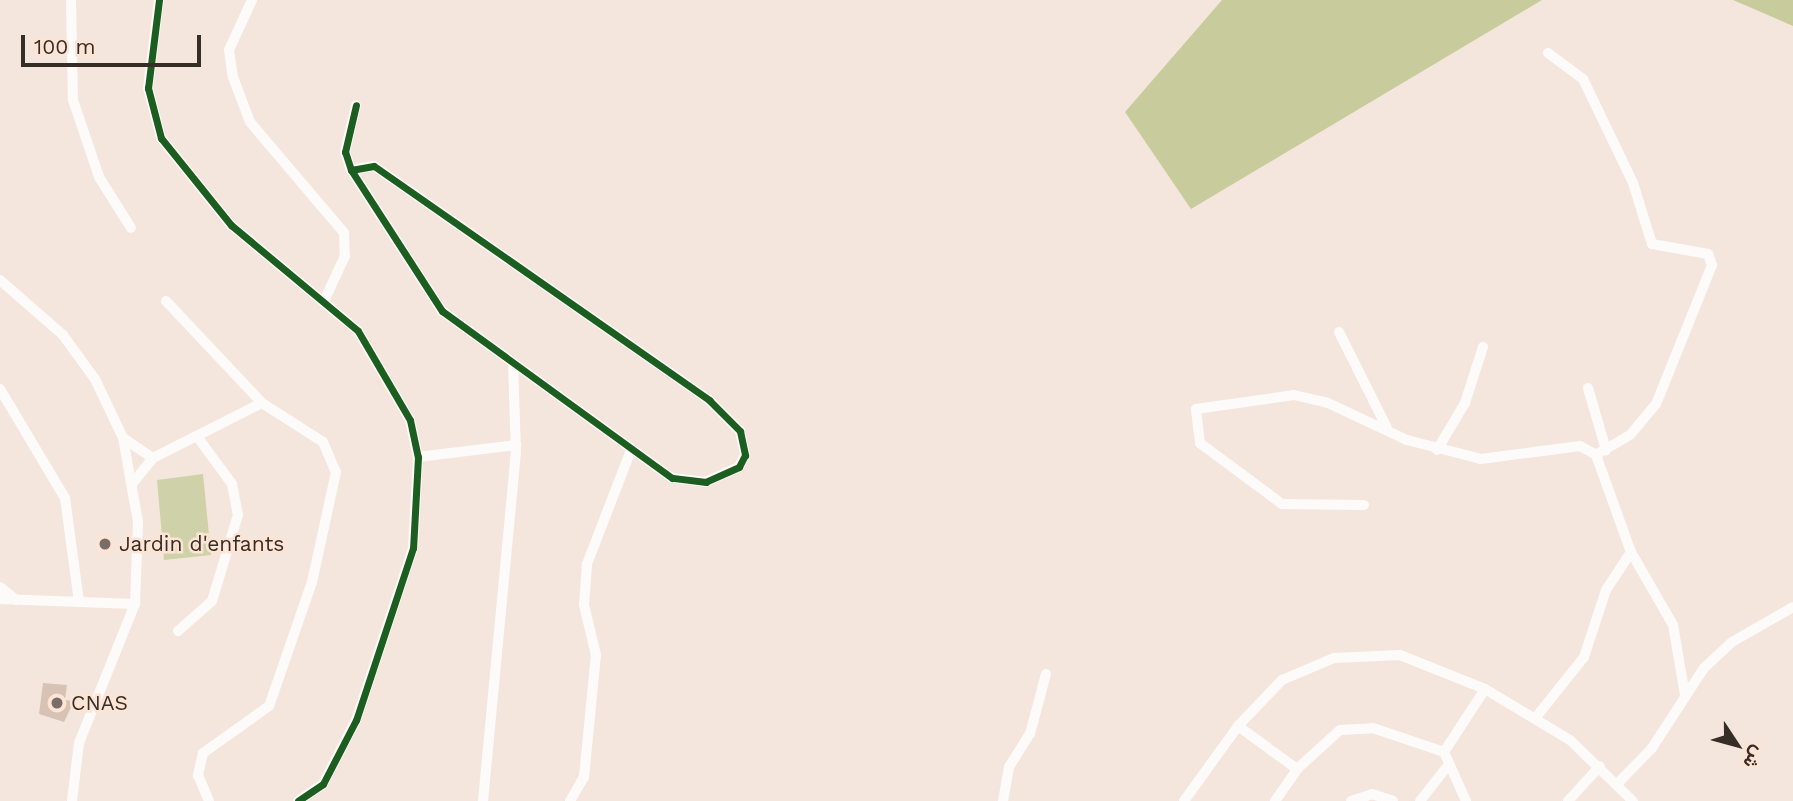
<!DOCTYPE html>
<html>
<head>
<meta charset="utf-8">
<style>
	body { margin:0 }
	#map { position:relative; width:1793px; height:801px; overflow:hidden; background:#f4e6dd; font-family:"Work Sans",Vazirmatn,sans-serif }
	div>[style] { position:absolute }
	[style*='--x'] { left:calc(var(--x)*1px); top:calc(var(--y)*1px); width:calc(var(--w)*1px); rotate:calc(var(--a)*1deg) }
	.green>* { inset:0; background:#cfd2a8 }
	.forest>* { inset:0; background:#c8cc9c }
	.building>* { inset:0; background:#d7c2b5 }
	.minor>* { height:10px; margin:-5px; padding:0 5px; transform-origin:5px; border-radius:5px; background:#fdfbfa }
	.cycleway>* { height:7px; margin:-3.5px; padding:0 3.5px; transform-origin:3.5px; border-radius:3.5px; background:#1b5e20 }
	.dots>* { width:19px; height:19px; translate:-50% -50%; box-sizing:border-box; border:4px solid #fde4d4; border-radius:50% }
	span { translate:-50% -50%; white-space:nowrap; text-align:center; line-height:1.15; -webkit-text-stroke:5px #fde4d4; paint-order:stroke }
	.poi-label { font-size:21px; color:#372d27 }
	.left { translate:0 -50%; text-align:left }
	.north { position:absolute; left:1702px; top:710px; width:70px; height:70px; -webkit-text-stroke:5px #fde4d4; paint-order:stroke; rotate:126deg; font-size:19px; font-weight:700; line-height:28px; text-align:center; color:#372d27 }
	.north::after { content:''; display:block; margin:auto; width:24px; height:32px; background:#372d27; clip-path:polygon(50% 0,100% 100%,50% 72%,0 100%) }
	.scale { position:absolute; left:21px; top:35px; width:180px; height:32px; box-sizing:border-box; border:4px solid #372d27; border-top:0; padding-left:9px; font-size:21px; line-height:24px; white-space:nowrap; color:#372d27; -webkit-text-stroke:5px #fde4d4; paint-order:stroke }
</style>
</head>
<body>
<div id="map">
	<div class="green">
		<div style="clip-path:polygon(203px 474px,211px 555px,164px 560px,157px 480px)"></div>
	</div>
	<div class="forest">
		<div style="clip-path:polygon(1222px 0,1542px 0,1191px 209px,1125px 112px)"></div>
		<div style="clip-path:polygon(1733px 0,1793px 0,1793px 26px)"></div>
	</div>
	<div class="building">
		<div style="clip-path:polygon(43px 683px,67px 685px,65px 700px,74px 701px,64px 722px,39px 714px)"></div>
	</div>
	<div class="minor">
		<div style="--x:71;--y:0;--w:100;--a:88.9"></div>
		<div style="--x:73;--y:100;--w:81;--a:71.3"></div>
		<div style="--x:99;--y:177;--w:60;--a:57.9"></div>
		<div style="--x:159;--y:0;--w:89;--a:97.1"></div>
		<div style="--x:148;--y:88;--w:52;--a:75.4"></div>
		<div style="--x:161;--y:138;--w:112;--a:51.2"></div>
		<div style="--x:231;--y:225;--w:165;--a:39.8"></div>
		<div style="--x:358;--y:331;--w:103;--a:59.7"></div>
		<div style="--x:410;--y:420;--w:38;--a:78"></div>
		<div style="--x:418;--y:457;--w:91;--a:93.1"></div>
		<div style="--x:413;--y:548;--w:181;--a:108.3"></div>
		<div style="--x:356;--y:720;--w:72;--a:117.3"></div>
		<div style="--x:323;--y:784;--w:30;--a:146"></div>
		<div style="--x:252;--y:0;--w:55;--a:114.7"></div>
		<div style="--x:229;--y:50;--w:27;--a:82"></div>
		<div style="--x:233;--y:77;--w:48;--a:69.3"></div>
		<div style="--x:250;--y:122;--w:145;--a:49.7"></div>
		<div style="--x:344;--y:233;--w:23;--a:88"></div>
		<div style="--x:345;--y:256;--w:50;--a:115"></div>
		<div style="--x:1548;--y:53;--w:44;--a:36.6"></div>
		<div style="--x:1583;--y:79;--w:115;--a:64.3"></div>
		<div style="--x:1633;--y:183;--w:64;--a:72.7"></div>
		<div style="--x:1652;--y:244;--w:57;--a:10.1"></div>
		<div style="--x:1708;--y:254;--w:12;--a:70"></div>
		<div style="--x:1712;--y:265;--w:150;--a:111.9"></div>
		<div style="--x:1656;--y:404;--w:40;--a:130"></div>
		<div style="--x:1630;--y:435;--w:39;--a:150"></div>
		<div style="--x:351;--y:170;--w:23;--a:-10"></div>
		<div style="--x:374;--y:166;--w:409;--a:34.9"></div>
		<div style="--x:709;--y:400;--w:44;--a:45"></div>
		<div style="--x:740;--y:431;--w:25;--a:78"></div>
		<div style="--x:745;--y:455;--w:13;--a:117"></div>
		<div style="--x:739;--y:467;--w:36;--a:156"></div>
		<div style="--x:706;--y:482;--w:34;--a:-173"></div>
		<div style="--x:672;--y:478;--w:284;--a:-144"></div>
		<div style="--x:442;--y:311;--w:168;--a:-122.8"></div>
		<div style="--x:351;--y:170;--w:19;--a:-108"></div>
		<div style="--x:345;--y:152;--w:48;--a:-76.8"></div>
		<div style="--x:0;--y:280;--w:84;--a:41.1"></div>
		<div style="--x:63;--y:335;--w:54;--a:54"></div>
		<div style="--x:95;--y:379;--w:65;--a:64.6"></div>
		<div style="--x:123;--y:438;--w:36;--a:34"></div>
		<div style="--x:153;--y:458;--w:32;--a:129"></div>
		<div style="--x:166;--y:301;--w:140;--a:46.7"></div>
		<div style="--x:1339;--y:332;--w:107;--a:63.4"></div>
		<div style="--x:1588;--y:388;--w:65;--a:73.8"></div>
		<div style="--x:0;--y:389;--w:127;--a:59.2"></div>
		<div style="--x:65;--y:498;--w:105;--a:82.3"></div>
		<div style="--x:1437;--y:450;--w:55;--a:-59.2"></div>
		<div style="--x:1465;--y:403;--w:59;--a:-72.2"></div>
		<div style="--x:418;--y:457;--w:99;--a:-7"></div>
		<div style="--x:153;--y:458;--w:122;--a:-26.8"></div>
		<div style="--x:262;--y:403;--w:72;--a:32.6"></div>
		<div style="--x:323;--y:442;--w:33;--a:67"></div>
		<div style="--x:336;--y:472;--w:113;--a:102.3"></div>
		<div style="--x:312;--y:582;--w:131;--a:109.1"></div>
		<div style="--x:269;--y:706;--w:81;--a:144.5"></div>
		<div style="--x:203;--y:753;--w:23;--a:103"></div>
		<div style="--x:198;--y:775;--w:28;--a:67"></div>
		<div style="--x:1364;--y:505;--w:82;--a:-179.3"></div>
		<div style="--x:1282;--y:504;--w:102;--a:-143.4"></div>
		<div style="--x:1200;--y:443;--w:34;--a:-97"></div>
		<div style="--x:1196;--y:409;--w:99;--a:-8.1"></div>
		<div style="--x:1294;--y:395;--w:35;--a:13"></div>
		<div style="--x:1328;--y:403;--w:87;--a:25.1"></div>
		<div style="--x:1407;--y:440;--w:76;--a:14.4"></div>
		<div style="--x:1481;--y:459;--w:100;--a:-7.5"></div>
		<div style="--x:1580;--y:446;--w:18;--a:29"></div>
		<div style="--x:1596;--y:455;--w:103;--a:70.2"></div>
		<div style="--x:1631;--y:552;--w:45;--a:123.3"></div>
		<div style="--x:1606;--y:590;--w:71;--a:108.2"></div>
		<div style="--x:1584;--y:657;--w:75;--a:128.5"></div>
		<div style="--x:1631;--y:552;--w:84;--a:60.1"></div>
		<div style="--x:1673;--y:625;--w:71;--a:80.3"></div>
		<div style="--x:0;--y:587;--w:21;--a:39"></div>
		<div style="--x:0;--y:599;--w:135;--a:2.1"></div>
		<div style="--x:178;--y:631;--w:45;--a:-41.4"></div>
		<div style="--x:212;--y:601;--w:90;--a:-73.2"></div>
		<div style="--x:238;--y:515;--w:32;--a:-101"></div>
		<div style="--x:232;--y:484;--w:56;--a:-126.3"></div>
		<div style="--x:1238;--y:726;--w:73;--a:36.1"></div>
		<div style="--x:1444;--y:752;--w:54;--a:65.8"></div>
		<div style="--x:1618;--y:783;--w:49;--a:-45.8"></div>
		<div style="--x:1652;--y:748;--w:95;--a:-57"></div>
		<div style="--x:1704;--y:668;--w:38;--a:-43"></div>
		<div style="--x:1732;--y:642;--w:70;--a:-29.8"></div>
		<div style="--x:72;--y:801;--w:58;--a:-83.1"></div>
		<div style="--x:79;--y:743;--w:150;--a:-68.1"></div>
		<div style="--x:135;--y:604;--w:82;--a:-87.9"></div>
		<div style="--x:138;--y:522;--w:85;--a:-100.1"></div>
		<div style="--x:483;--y:801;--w:350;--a:-84.6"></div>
		<div style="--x:516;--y:453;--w:89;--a:-91.9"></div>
		<div style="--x:570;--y:801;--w:28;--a:-60"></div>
		<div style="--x:584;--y:777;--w:123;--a:-84.4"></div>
		<div style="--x:596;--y:655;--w:51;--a:-103.5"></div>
		<div style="--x:584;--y:605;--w:41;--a:-85.8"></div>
		<div style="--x:587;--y:564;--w:122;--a:-68.9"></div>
		<div style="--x:1003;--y:801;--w:35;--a:-80"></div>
		<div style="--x:1009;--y:767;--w:39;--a:-58"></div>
		<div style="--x:1030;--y:734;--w:62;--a:-75.1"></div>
		<div style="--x:1184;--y:801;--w:92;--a:-54.2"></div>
		<div style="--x:1238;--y:726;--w:64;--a:-46.3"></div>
		<div style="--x:1282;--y:680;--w:56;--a:-22.9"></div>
		<div style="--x:1334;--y:658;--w:66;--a:-2.6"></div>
		<div style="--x:1400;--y:655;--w:92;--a:21.8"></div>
		<div style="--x:1275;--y:801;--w:39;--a:-55"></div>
		<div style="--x:1297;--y:769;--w:58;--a:-42.2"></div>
		<div style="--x:1340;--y:730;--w:33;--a:-3"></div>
		<div style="--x:1373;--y:728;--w:75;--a:18.7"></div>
		<div style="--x:1444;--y:752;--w:75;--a:-56.9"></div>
		<div style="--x:1485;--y:689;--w:99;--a:31"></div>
		<div style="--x:1570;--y:740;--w:88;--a:44.1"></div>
		<div style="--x:1351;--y:801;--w:22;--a:-18"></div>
		<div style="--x:1372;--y:794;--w:22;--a:18"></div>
		<div style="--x:1420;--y:801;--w:42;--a:-51.8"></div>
		<div style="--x:1568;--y:801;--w:47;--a:-47.6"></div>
	</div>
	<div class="cycleway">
		<div style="--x:159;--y:0;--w:89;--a:97.1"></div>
		<div style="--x:148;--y:88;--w:52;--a:75.4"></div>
		<div style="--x:161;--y:138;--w:112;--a:51.2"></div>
		<div style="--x:231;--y:225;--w:165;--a:39.8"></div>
		<div style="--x:358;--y:331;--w:103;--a:59.7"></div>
		<div style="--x:410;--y:420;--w:38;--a:78"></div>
		<div style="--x:418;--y:457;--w:91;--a:93.1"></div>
		<div style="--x:413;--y:548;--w:181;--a:108.3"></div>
		<div style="--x:356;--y:720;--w:72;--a:117.3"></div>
		<div style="--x:323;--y:784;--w:30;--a:146"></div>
		<div style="--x:351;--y:170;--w:23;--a:-10"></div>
		<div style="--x:374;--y:166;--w:409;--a:34.9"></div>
		<div style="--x:709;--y:400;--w:44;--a:45"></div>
		<div style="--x:740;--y:431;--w:25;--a:78"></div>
		<div style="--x:745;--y:455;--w:13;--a:117"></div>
		<div style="--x:739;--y:467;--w:36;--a:156"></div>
		<div style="--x:706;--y:482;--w:34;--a:-173"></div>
		<div style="--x:672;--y:478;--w:284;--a:-144"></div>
		<div style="--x:442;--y:311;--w:168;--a:-122.8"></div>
		<div style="--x:351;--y:170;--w:19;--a:-108"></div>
		<div style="--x:345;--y:152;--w:48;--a:-76.8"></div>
	</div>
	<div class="dots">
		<div style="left:105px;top:544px;background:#796e67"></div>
		<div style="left:57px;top:703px;background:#796e67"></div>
	</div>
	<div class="poi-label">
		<span class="left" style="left:119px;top:544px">Jardin d'enfants</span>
		<span class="left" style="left:71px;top:703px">CNAS</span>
	</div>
	<div class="north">ش</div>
	<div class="scale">100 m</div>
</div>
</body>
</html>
